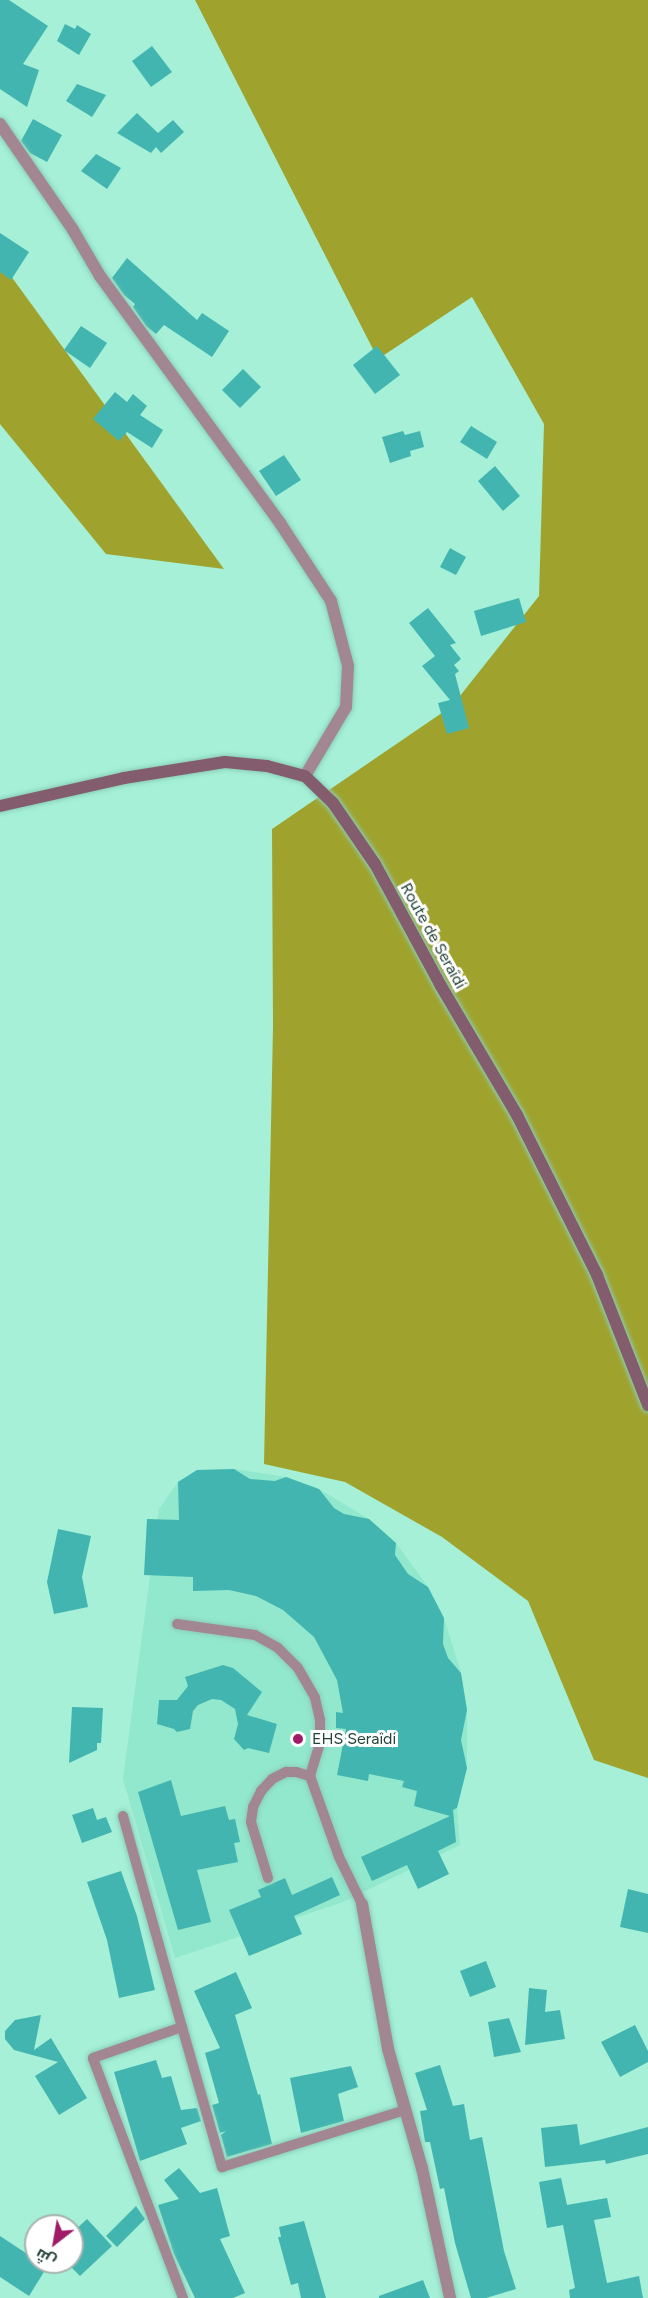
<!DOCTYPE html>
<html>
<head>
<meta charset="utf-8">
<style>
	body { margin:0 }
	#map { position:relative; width:648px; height:2298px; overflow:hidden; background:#a5f0d7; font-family:Figtree,Cairo,sans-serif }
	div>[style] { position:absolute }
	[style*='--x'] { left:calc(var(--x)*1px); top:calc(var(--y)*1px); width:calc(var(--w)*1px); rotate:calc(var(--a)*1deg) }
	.built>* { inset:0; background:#92e8cc }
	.forest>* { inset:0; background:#9fa32d }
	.building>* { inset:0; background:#42b5b1 }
	.roads { filter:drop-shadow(0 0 2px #8bcdb7) drop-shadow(0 0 2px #8bcdb7) }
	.service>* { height:10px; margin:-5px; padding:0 5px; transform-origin:5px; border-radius:5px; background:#a28692 }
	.minor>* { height:12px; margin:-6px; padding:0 6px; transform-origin:6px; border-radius:6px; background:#a28692 }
	.secondary>* { height:12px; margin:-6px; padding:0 6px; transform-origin:6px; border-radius:6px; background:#835d6d }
	.dots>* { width:16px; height:16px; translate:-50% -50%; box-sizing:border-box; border:3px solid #fff; border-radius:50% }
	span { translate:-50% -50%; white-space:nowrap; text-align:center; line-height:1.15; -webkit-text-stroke:6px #fff; paint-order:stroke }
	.street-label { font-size:16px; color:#234238 }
	.poi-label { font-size:16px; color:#234238 }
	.left { translate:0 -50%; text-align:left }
	.north { position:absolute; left:24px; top:2214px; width:60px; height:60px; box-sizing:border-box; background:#fff; border:2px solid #a7b3af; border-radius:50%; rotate:211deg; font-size:16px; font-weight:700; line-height:24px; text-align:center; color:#234238 }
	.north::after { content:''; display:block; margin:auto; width:21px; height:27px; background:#a01a68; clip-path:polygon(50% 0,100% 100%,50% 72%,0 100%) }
</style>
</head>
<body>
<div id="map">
	<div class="built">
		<div style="clip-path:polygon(234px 1469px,286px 1477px,319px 1489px,369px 1519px,396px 1543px,428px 1587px,444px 1618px,461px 1673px,467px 1710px,467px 1768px,457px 1808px,460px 1845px,343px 1902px,175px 1958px,123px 1779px,159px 1509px,178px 1482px,197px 1470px)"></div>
	</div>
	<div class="forest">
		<div style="clip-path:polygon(195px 0,648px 0,648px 1778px,594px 1760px,528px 1601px,442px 1537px,345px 1482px,264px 1464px,273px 1027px,272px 829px,452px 706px,539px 596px,544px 424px,472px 297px,378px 359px)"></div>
		<div style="clip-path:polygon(0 261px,224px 569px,106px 554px,0 424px)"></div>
	</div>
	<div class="building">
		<div style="clip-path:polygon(0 0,9px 0,48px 26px,23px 64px,39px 70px,27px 107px,0 89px)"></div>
		<div style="clip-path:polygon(65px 24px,75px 29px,77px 25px,91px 34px,79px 55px,57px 41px)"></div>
		<div style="clip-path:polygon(152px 46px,172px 72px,151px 87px,132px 61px)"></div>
		<div style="clip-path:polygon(77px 84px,106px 95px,92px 117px,66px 101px)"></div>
		<div style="clip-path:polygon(137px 113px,158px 133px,173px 120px,184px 132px,161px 153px,156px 147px,151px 153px,117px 133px)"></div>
		<div style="clip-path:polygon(33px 119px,62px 135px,47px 162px,30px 153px,21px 141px)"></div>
		<div style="clip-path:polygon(96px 154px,121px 168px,107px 189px,81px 171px)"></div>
		<div style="clip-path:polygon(0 233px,29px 252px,11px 280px,0 272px)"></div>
		<div style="clip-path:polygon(127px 258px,197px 320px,202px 313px,229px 331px,212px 357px,164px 325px,156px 334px,146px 326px,133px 307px,135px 304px,124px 295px,112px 278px)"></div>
		<div style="clip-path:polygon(81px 326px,107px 343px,90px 368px,64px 350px)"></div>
		<div style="clip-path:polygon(377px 346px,400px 375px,375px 394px,353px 365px)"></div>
		<div style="clip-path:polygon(243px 369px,261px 387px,240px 408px,222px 390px)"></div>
		<div style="clip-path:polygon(115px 392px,127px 402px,133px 394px,147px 406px,140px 415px,163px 430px,152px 448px,127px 432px,119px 441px,93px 419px)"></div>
		<div style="clip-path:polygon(471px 426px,497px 442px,487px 459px,460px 442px)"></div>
		<div style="clip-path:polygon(403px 431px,405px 435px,420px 431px,424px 447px,410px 451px,411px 456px,390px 463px,382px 437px)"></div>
		<div style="clip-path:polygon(284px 455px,301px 480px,276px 496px,259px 471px)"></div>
		<div style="clip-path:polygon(495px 466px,520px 496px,503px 511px,478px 481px)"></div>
		<div style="clip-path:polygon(450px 548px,466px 557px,456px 575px,440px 567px)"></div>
		<div style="clip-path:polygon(519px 598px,526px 622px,481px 636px,474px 611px)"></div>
		<div style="clip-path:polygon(428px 608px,456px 643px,450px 645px,461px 659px,454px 665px,459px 671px,455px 674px,469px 728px,447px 734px,438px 703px,450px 700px,422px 666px,435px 656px,409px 623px)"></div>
		<div style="clip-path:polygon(234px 1469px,250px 1479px,275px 1481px,286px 1477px,319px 1489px,334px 1508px,344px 1514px,369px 1519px,396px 1543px,395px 1555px,408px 1574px,428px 1587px,444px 1618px,443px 1644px,448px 1658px,461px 1673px,467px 1710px,461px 1740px,467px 1768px,457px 1808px,453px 1810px,456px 1842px,438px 1851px,449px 1874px,418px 1889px,407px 1865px,372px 1881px,361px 1857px,450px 1816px,414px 1806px,417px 1791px,402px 1787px,404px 1781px,369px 1774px,368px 1781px,337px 1775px,346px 1729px,336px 1728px,336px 1712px,343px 1713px,337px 1680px,314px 1637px,283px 1610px,256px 1596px,229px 1590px,193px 1591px,193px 1577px,144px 1575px,147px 1519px,179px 1520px,178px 1482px,197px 1470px)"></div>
		<div style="clip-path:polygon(58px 1529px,91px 1536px,82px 1577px,88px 1607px,54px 1614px,47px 1582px)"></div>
		<div style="clip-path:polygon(223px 1665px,233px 1668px,262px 1692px,247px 1715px,277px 1724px,269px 1753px,248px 1748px,244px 1750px,234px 1739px,238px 1724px,235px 1709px,221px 1700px,212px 1699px,198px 1705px,193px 1711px,190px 1729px,177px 1732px,174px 1729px,157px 1724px,159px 1700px,177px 1700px,188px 1686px,185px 1677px)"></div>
		<div style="clip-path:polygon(72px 1707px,103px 1708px,101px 1743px,97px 1743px,97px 1750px,69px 1763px)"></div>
		<div style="clip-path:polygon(171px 1780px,181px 1816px,225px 1806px,229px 1820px,235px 1819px,240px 1842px,234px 1843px,238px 1862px,197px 1870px,211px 1922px,178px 1930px,138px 1792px)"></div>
		<div style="clip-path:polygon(93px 1808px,97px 1820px,106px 1817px,112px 1832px,82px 1843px,72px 1815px)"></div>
		<div style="clip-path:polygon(121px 1871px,137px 1916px,155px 1990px,119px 1998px,107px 1940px,87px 1882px)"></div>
		<div style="clip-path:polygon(332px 1877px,340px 1895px,294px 1916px,302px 1934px,249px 1956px,229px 1910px,261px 1897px,258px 1890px,285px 1878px,292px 1895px)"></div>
		<div style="clip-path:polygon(628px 1889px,648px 1894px,648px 1933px,620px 1927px)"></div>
		<div style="clip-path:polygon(486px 1961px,496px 1987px,470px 1997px,460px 1971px)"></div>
		<div style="clip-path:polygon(236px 1972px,252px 2008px,235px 2015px,258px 2095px,260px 2094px,272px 2144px,227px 2157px,221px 2135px,226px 2131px,220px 2133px,212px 2105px,219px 2103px,205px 2053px,220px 2048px,194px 1991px)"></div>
		<div style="clip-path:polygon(529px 1988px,547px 1990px,545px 2012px,560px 2010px,565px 2039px,525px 2045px)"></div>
		<div style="clip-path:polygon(41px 2015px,34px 2050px,51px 2038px,87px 2098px,59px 2115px,35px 2076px,58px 2062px,14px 2050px,5px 2039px,5px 2031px,15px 2020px)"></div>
		<div style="clip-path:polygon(509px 2018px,521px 2052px,494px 2057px,488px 2022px)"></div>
		<div style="clip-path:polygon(635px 2025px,648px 2051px,648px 2062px,620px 2077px,601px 2042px)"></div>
		<div style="clip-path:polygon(156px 2060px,162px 2078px,171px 2076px,181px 2110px,197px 2108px,201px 2121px,181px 2128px,187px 2144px,140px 2161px,114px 2072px)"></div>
		<div style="clip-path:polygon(440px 2065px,453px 2106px,464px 2104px,470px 2140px,482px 2137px,504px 2251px,516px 2289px,486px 2298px,471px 2298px,455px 2243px,444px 2188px,440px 2189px,430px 2142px,425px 2142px,420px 2111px,427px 2110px,415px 2073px)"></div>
		<div style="clip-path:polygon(351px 2066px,358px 2087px,338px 2094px,344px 2121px,301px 2133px,290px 2078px)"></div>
		<div style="clip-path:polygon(577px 2124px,580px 2145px,648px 2127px,648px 2154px,606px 2164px,605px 2160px,545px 2167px,541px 2128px)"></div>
		<div style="clip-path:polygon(179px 2168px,200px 2193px,217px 2188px,230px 2236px,220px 2239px,245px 2293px,233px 2298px,195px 2298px,174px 2254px,158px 2205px,179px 2199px,164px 2180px)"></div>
		<div style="clip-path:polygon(561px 2178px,567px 2205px,607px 2198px,611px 2217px,594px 2220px,607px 2283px,639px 2276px,643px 2298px,570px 2298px,569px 2290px,575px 2288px,563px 2225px,547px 2228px,539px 2182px)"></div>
		<div style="clip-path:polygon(136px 2206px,145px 2219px,117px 2247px,106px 2236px)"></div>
		<div style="clip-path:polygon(87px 2219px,112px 2246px,80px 2276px,72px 2268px,72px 2233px)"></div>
		<div style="clip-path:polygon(304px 2221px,326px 2298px,301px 2298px,298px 2283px,291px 2285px,278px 2237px,281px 2237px,279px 2227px)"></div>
		<div style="clip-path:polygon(0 2236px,47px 2267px,29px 2296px,0 2277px)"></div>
		<div style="clip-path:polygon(423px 2280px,430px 2298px,379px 2298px,379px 2296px)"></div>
	</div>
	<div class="roads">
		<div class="service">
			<div style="--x:177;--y:1624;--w:79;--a:8"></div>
			<div style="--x:255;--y:1635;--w:26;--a:29"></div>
			<div style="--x:278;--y:1648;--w:28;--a:45"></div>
			<div style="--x:298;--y:1668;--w:34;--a:60"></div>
			<div style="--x:315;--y:1698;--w:23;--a:77"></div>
			<div style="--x:320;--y:1720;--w:23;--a:90"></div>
			<div style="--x:320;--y:1743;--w:34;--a:107"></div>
			<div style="--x:310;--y:1776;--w:86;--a:70.3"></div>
			<div style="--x:339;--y:1857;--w:52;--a:63.9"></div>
			<div style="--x:123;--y:1816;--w:219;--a:74.4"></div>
			<div style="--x:268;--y:1878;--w:59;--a:-106.9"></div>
			<div style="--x:251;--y:1822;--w:15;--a:-82"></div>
			<div style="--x:253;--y:1807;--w:18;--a:-63"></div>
			<div style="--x:261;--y:1791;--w:16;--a:-47"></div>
			<div style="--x:272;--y:1779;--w:16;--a:-27"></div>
			<div style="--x:286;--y:1772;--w:10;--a:0"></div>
			<div style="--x:296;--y:1772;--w:15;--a:16"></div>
			<div style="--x:183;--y:2298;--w:256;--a:-110.6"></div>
			<div style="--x:93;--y:2058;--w:94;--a:-19.2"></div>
			<div style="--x:182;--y:2027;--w:146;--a:74.1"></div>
			<div style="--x:222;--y:2167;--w:192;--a:-17.3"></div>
		</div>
		<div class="minor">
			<div style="--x:0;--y:124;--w:129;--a:55.4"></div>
			<div style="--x:73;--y:230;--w:53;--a:59.6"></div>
			<div style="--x:100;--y:276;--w:306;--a:53.9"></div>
			<div style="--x:280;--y:523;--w:93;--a:56.8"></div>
			<div style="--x:331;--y:601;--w:67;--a:75.3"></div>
			<div style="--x:348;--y:666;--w:41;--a:92.8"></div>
			<div style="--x:346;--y:707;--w:80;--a:120.7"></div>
			<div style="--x:362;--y:1904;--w:147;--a:79.8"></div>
			<div style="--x:388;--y:2049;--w:124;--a:74.1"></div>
			<div style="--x:422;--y:2168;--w:133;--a:77.8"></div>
		</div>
		<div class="secondary">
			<div style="--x:0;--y:806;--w:127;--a:-12.7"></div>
			<div style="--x:124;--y:778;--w:102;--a:-9"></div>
			<div style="--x:225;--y:762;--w:42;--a:5.4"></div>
			<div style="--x:267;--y:766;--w:39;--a:15"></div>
			<div style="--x:305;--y:776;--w:39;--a:44"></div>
			<div style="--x:333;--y:803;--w:74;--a:55.5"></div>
			<div style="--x:375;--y:864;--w:139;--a:61.6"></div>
			<div style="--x:441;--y:986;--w:150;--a:59.5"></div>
			<div style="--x:517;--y:1115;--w:179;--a:63.4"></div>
			<div style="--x:597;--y:1275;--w:140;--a:68.6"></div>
		</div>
	</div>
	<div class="dots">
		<div style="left:298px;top:1739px;background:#a01a68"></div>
	</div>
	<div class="street-label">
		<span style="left:433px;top:936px;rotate:61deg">Route de Seraïdi</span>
	</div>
	<div class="poi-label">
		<span class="left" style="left:312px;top:1739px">EHS Seraïdi</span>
	</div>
	<div class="north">ش</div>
</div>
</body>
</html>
